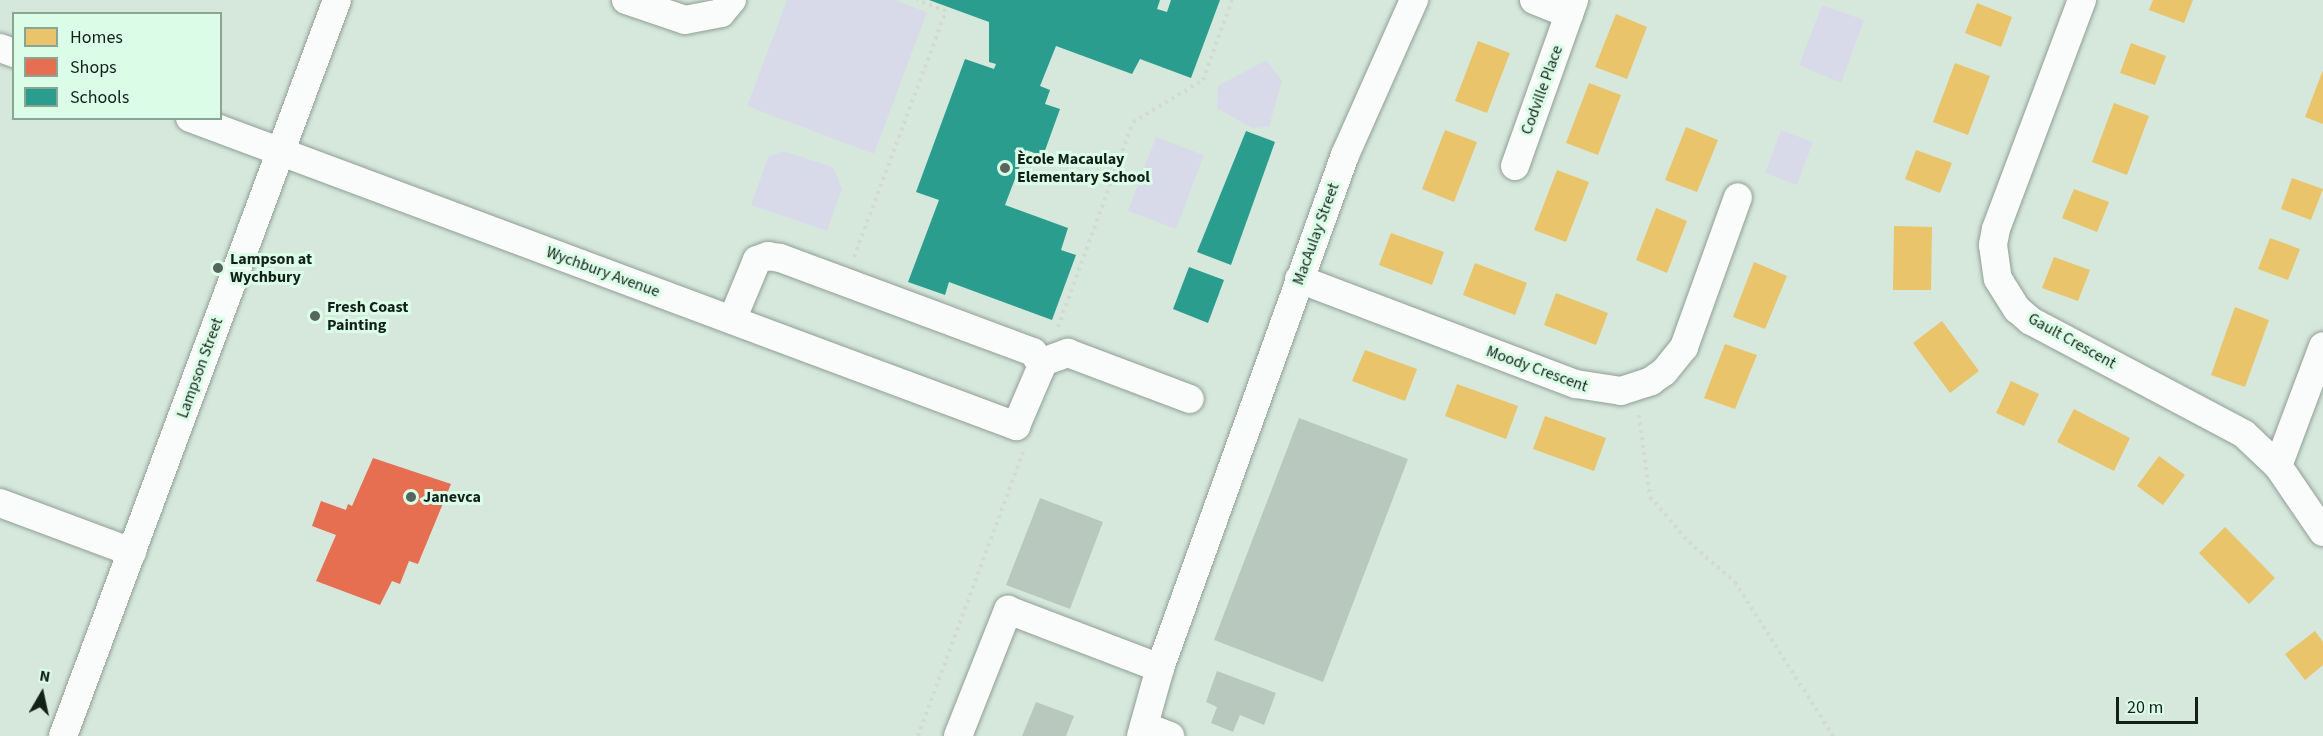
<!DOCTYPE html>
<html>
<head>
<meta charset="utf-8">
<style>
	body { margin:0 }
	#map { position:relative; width:2323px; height:736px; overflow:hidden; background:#d6e8dc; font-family:"Source Sans 3",sans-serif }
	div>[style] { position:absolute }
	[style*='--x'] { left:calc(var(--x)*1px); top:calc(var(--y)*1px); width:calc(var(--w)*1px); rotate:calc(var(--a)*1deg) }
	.green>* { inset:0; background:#d9dae9 }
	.homes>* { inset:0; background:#e9c46a }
	.shops>* { inset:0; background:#e76f51 }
	.schools>* { inset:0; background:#2a9d8f }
	.building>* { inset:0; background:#b9c8be }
	.path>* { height:4px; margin-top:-2px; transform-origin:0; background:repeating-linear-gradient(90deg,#d3d9d5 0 3px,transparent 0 7.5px) }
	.roads { filter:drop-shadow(0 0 2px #919e96) drop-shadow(0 0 2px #919e96) }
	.minor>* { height:28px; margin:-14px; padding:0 14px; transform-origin:14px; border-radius:14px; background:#f9fcfa }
	.dots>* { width:16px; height:16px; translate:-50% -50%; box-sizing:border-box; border:3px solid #dbfde7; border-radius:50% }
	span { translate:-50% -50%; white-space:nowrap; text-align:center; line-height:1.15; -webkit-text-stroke:6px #dbfde7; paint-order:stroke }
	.street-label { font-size:16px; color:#132018 }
	.poi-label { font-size:16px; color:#132018; font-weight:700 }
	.left { translate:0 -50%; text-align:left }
	.legend { position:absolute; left:12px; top:12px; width:210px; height:108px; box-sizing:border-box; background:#dbfde7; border:2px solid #8ba594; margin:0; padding:8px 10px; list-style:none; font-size:18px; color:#132018 }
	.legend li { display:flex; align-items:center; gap:12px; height:30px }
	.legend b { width:30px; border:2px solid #8ba594 }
	.north { position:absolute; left:12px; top:664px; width:60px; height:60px; -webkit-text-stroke:4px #dbfde7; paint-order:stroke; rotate:9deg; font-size:16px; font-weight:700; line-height:24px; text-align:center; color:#132018 }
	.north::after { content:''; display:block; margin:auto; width:21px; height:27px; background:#132018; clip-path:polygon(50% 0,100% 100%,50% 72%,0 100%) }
	.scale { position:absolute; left:2116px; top:697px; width:82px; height:27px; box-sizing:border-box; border:3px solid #132018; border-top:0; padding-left:8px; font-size:18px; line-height:21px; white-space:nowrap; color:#132018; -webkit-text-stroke:4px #dbfde7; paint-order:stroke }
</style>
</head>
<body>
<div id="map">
	<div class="green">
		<div style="clip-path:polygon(787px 0,895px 0,927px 12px,874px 154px,747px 106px)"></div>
		<div style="clip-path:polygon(1822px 5px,1864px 20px,1841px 83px,1799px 65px)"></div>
		<div style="clip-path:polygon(1266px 60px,1282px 81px,1269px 127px,1252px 128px,1217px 108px,1218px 86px)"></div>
		<div style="clip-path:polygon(1781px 130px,1813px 142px,1797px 185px,1765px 173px)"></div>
		<div style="clip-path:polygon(1156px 137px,1204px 155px,1176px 229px,1128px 211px)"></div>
		<div style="clip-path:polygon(783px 151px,833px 167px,842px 189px,827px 231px,751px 205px,768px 157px)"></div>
	</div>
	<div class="homes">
		<div style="clip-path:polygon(2153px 0,2193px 0,2184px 23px,2149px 10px)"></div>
		<div style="clip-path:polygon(1977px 3px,2012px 17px,2001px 47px,1965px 33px)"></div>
		<div style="clip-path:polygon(1616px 14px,1647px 27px,1627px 79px,1595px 67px)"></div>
		<div style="clip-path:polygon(1478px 41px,1510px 53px,1487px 113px,1455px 101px)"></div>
		<div style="clip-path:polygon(2131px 43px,2166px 56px,2155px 85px,2120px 73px)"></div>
		<div style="clip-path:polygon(1955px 63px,1990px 76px,1968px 135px,1933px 122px)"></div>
		<div style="clip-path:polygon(2323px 70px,2323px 124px,2305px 117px)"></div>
		<div style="clip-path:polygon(1589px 83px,1621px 95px,1598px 155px,1566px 143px)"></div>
		<div style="clip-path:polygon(2114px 103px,2149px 116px,2127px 175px,2092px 162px)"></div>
		<div style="clip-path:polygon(1686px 127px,1718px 140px,1697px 192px,1665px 180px)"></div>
		<div style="clip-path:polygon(1445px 130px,1477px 142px,1454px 202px,1422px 189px)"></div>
		<div style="clip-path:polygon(1916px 150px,1952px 163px,1940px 193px,1905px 179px)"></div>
		<div style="clip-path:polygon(1557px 170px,1589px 182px,1566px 242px,1534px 230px)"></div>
		<div style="clip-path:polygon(2292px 178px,2323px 189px,2311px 220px,2281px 209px)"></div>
		<div style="clip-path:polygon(2074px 189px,2109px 202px,2097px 232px,2062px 218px)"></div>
		<div style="clip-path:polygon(1656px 208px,1687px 221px,1667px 273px,1636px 260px)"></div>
		<div style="clip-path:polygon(1894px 226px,1932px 227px,1931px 290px,1893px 290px)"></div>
		<div style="clip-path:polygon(1391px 233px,1444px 252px,1432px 285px,1379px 265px)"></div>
		<div style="clip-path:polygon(2270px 238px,2300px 249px,2288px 280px,2258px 269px)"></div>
		<div style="clip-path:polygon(2054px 257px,2090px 270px,2078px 301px,2042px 288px)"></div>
		<div style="clip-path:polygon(1754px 262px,1787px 276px,1765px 329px,1733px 317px)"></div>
		<div style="clip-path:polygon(1475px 263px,1527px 283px,1515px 315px,1463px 295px)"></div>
		<div style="clip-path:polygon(1556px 293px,1608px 313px,1596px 345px,1544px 325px)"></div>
		<div style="clip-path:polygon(2235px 307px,2269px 320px,2245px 387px,2211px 375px)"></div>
		<div style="clip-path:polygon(1942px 321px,1979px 371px,1950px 393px,1913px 343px)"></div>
		<div style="clip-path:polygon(1725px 344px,1757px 355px,1735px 409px,1704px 398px)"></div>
		<div style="clip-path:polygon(1365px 350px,1417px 369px,1405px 401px,1352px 381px)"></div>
		<div style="clip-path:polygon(2011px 381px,2039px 394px,2024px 426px,1996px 413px)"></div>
		<div style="clip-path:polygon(1457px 384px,1518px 406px,1506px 439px,1445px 416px)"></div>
		<div style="clip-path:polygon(2074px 409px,2130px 438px,2114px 471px,2057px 442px)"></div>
		<div style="clip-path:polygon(1545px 416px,1606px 438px,1594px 471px,1533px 449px)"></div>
		<div style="clip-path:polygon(2159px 456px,2185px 475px,2163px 505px,2137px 486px)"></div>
		<div style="clip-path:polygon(2225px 527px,2275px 578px,2249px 604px,2199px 553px)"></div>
		<div style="clip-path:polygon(2315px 631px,2323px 642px,2323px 665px,2305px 680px,2285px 654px)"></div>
	</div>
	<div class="shops">
		<div style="clip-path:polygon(373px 458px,451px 484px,418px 564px,409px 561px,400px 584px,392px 581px,380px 605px,316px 581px,336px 535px,312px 526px,321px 501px,346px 510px,348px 504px,352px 506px)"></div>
	</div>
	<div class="schools">
		<div style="clip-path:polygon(929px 0,1160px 0,1157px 9px,1167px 12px,1171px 0,1220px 0,1191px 78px,1140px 59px,1132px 74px,1056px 46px,1040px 86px,1050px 90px,1045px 104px,1060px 109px,1043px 156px,1026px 150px,1005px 205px,1068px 228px,1061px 250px,1076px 255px,1052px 320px,949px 282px,945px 295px,908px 282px,939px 200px,916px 192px,965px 59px,994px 69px,996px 64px,989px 62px,989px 22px)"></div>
		<div style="clip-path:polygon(1246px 131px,1275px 142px,1231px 265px,1197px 252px)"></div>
		<div style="clip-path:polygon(1189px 267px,1224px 280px,1208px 323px,1173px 309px)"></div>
	</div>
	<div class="building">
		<div style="clip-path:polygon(1299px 418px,1408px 459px,1323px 682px,1214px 640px)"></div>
		<div style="clip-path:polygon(1040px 498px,1103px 522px,1070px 609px,1006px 585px)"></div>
		<div style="clip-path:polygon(1217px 671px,1276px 693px,1264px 725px,1240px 715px,1233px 732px,1211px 723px,1217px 707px,1206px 702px)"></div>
		<div style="clip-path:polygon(1036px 702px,1074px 716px,1066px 736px,1022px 736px)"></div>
	</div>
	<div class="path">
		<div style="--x:854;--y:257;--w:263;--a:-69.5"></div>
		<div style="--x:946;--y:11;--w:31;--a:-159"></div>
		<div style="--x:1058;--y:327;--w:218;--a:-69.9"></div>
		<div style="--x:1133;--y:122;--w:82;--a:-31"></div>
		<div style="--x:1203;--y:80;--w:85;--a:-70.1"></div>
		<div style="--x:1639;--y:415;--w:83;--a:82.4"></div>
		<div style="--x:1650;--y:497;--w:60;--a:49.1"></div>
		<div style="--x:1689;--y:542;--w:61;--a:41"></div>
		<div style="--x:1735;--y:582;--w:183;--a:57.5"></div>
		<div style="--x:918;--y:736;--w:303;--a:-69.7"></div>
	</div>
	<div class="roads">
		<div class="minor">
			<div style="--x:626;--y:0;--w:62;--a:18.7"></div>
			<div style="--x:685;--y:20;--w:37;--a:-11"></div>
			<div style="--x:721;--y:13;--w:17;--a:-50"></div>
			<div style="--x:1534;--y:0;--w:38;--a:22"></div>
			<div style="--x:2082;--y:0;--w:245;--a:110.6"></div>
			<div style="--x:1996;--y:229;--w:16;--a:101"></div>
			<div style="--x:1993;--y:245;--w:34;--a:82"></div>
			<div style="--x:1998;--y:279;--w:36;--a:58"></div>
			<div style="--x:2017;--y:309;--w:18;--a:41"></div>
			<div style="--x:2031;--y:321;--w:241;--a:27.9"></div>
			<div style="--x:2244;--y:434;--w:47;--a:43.3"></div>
			<div style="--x:2278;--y:466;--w:80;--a:55.7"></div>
			<div style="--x:0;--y:48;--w:15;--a:20"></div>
			<div style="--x:190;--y:118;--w:882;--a:20.45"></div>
			<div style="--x:1016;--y:426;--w:61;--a:-66.8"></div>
			<div style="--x:1040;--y:370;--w:7;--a:-90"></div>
			<div style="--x:1040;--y:363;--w:13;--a:-122"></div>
			<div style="--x:1033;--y:352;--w:270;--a:-159.6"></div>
			<div style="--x:780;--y:258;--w:12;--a:-171"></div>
			<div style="--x:768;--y:256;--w:12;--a:160"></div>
			<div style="--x:757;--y:260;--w:65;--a:112.6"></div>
			<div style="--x:1515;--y:166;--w:176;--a:-70.4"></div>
			<div style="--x:1299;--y:279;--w:296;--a:20.8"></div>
			<div style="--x:1576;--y:384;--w:46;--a:8.8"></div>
			<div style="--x:1621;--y:391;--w:32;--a:-18"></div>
			<div style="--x:1651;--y:381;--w:16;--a:-35"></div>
			<div style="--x:1664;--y:372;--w:32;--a:-51"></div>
			<div style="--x:1684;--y:347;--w:159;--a:-70.2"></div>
			<div style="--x:1040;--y:363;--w:30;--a:-20"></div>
			<div style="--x:1068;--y:353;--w:130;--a:20.7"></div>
			<div style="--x:2278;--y:466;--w:128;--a:-69.4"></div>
			<div style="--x:0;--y:503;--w:141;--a:20.4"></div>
			<div style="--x:1144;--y:726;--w:28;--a:21"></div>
			<div style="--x:63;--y:736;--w:785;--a:-69.58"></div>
			<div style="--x:958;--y:736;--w:136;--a:-68.4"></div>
			<div style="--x:1008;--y:610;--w:163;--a:20.9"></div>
			<div style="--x:1141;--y:736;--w:71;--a:-74.4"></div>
			<div style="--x:1160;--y:668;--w:545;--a:-70.17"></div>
			<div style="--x:1345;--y:155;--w:170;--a:-66"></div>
		</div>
	</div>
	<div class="dots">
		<div style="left:1005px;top:168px;background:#57665d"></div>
		<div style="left:218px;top:268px;background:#57665d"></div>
		<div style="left:315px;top:316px;background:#57665d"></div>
		<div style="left:411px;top:497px;background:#57665d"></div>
	</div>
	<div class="street-label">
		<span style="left:1542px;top:90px;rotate:-70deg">Codville Place</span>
		<span style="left:1316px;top:234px;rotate:-70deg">MacAulay Street</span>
		<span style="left:603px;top:272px;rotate:20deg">Wychbury Avenue</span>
		<span style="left:2072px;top:341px;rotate:29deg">Gault Crescent</span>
		<span style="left:200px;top:368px;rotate:-70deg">Lampson Street</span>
		<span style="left:1537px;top:369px;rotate:20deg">Moody Crescent</span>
	</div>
	<div class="poi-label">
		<span class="left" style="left:1017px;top:168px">Ècole Macaulay<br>Elementary School</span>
		<span class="left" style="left:230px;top:268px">Lampson at<br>Wychbury</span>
		<span class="left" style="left:327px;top:316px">Fresh Coast<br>Painting</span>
		<span class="left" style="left:423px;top:497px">Janevca</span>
	</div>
	<ul class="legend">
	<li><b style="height:16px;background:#e9c46a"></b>Homes</li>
	<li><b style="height:16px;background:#e76f51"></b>Shops</li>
	<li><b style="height:16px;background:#2a9d8f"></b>Schools</li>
	</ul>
	<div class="north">N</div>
	<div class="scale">20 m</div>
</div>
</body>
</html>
